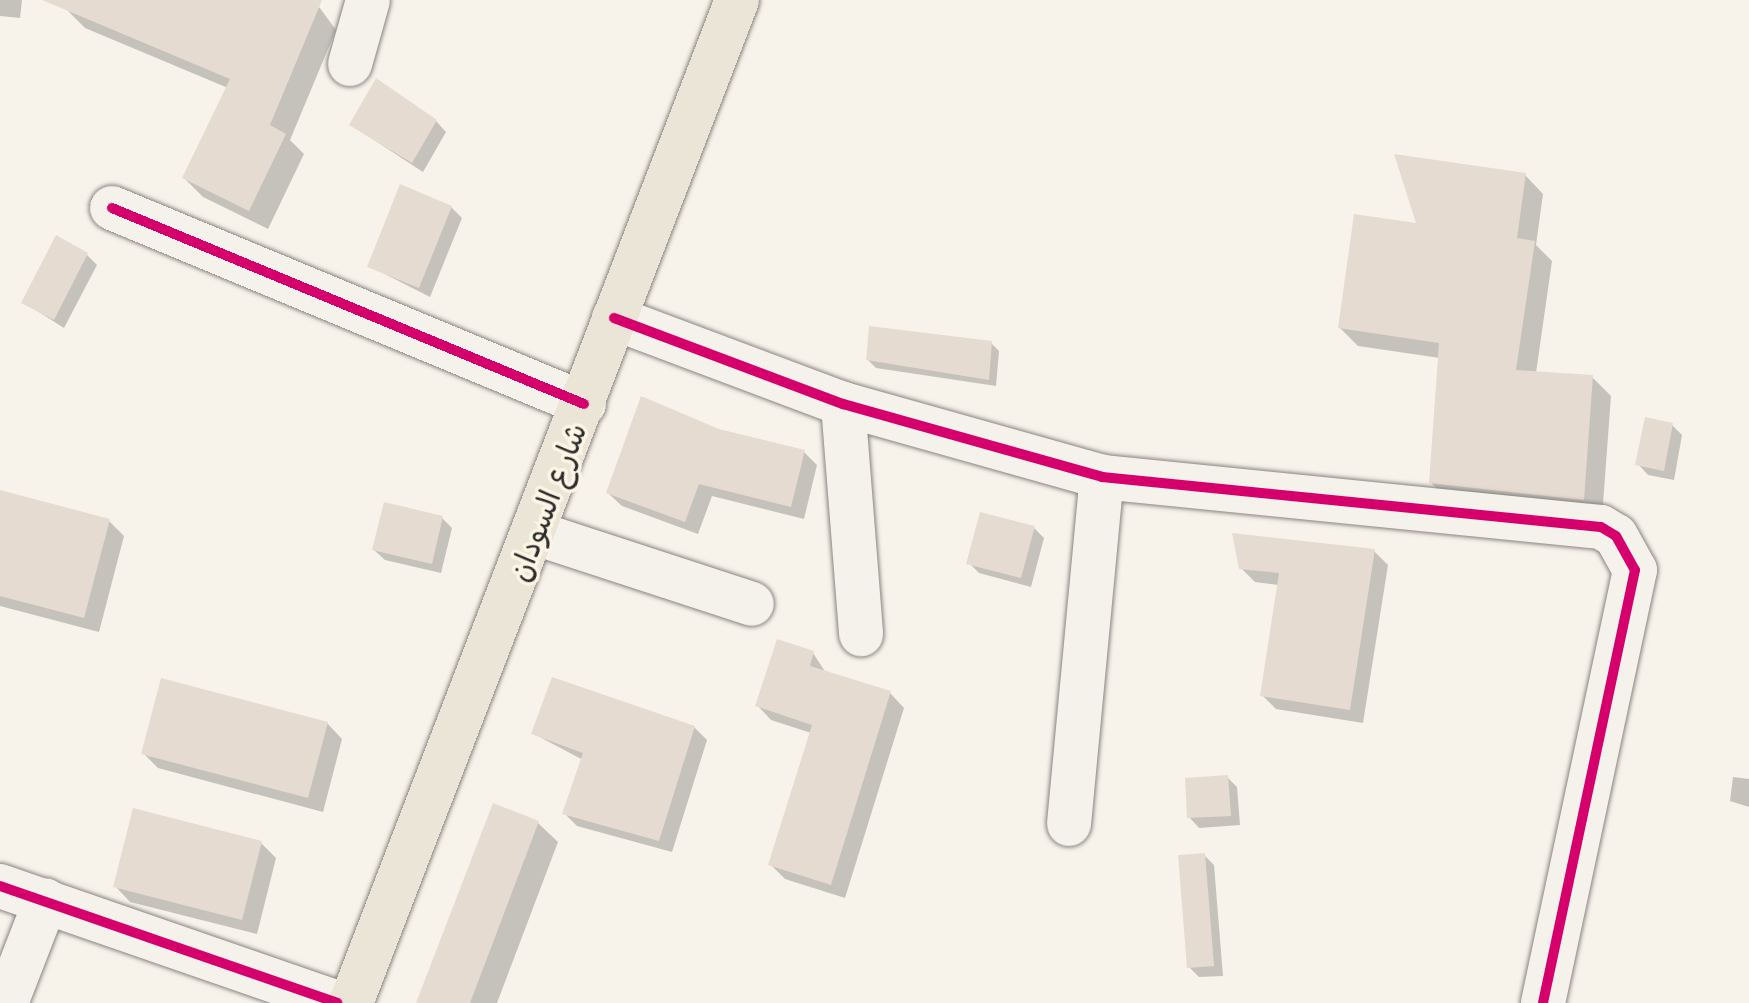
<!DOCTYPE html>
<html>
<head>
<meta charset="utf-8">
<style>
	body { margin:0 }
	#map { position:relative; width:1749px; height:1003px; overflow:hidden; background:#f7f3ea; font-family:"Patrick Hand","Playpen Sans Arabic",sans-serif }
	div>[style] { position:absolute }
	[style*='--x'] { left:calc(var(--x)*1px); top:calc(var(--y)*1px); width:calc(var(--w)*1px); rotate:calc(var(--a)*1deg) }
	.shadow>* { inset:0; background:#0003 }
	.building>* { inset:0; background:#e6dbd1 }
	.roads { filter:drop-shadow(0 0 2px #878581) drop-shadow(0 0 2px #878581) }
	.minor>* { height:44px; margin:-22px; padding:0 22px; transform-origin:22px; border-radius:22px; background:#f5f2ec }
	.major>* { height:44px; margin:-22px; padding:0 22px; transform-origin:22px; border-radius:22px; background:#eae5d6 }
	.cycleway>* { height:10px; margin:-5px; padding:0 5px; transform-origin:5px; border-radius:5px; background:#d6006c }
	span { translate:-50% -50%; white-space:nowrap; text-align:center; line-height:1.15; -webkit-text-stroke:7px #fcf5e5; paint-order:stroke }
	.street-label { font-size:30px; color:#2b2b2b }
</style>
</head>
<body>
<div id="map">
	<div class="shadow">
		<div style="clip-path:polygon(0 0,22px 0,20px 18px,0 16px)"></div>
		<div style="clip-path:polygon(70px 0,314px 0,336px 30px,290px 140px,304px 154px,268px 229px,203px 197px,184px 178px,228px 88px,85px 28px,66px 9px)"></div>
		<div style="clip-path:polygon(436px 121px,446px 132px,423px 172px,351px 125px)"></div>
		<div style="clip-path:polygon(1525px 175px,1543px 194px,1536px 245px,1552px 261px,1536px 373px,1592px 377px,1611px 396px,1602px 518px,1450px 501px,1431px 483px,1440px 358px,1358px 346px,1340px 328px,1419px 225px)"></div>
		<div style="clip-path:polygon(451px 207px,462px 218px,430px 297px,369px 266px)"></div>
		<div style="clip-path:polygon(87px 255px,97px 265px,64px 328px,23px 302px)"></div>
		<div style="clip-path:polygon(991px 343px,999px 351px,996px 386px,876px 368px,868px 360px)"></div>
		<div style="clip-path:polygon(1672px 425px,1682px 435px,1674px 480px,1648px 475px,1638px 464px)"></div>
		<div style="clip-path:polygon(718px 430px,804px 452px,817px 465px,804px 519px,712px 496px,698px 534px,622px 506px,608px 493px)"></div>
		<div style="clip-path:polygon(0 492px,109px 521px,124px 536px,99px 632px,0 606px)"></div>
		<div style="clip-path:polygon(442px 518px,452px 528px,441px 573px,385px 560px,374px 550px)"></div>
		<div style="clip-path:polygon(1034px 528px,1044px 538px,1031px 587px,979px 573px,969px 563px)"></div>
		<div style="clip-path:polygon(1374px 551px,1388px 565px,1363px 723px,1276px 709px,1262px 695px,1279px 585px,1255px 582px,1241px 568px)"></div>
		<div style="clip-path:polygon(813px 653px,826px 673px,890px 693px,904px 708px,845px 898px,785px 879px,770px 864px,811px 733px,771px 720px,757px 705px)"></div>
		<div style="clip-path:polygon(327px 723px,342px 739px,323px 812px,158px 768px,143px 753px)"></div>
		<div style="clip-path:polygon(694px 727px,707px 740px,672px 852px,577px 826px,564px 813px,583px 760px,534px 734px)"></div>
		<div style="clip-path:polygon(1227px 777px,1237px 787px,1240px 825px,1199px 828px,1189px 817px)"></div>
		<div style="clip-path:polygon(1733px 777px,1749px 779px,1749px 807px,1730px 801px)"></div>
		<div style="clip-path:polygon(538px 823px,558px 842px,497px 1003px,418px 1003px)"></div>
		<div style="clip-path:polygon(261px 843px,276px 858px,257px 934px,130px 902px,115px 886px)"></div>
		<div style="clip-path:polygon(1204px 855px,1214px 865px,1223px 976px,1199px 977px,1189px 967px)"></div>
	</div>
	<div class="building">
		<div style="clip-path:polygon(42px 0,322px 0,270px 125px,286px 134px,249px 211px,182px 178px,230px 79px)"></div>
		<div style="clip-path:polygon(376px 78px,437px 120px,412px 163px,349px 125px)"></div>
		<div style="clip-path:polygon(1394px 154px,1526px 173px,1517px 238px,1535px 241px,1516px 370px,1593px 375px,1584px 500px,1429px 483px,1439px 343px,1338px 328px,1354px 214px,1416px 223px)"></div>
		<div style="clip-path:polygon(400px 184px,452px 206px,419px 288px,367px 267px)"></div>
		<div style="clip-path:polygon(56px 235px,88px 253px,54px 320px,21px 303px)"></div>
		<div style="clip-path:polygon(869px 326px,992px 341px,989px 380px,866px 360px)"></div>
		<div style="clip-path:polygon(641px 396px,719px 429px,805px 450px,791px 507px,699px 484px,685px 522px,606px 493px)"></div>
		<div style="clip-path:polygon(1645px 417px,1673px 423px,1664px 471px,1635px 465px)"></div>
		<div style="clip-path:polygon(0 490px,110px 519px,84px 618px,0 596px)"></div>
		<div style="clip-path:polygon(384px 502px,443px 516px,432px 564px,372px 550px)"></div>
		<div style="clip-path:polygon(980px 512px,1035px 526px,1021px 578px,966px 564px)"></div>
		<div style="clip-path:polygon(1232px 533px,1375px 549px,1350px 710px,1260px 696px,1279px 573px,1239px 569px)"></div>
		<div style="clip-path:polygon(777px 639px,814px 651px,810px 666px,891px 691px,831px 885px,768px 865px,812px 725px,755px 706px)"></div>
		<div style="clip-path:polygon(552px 677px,695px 726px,659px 841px,562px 814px,583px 753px,531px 734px)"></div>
		<div style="clip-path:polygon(161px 678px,328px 722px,308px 798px,141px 754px)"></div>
		<div style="clip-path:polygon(1228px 775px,1231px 816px,1187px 818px,1185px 778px)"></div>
		<div style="clip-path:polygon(493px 803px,539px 821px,470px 1003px,416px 1003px)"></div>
		<div style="clip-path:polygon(133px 808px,262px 841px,242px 920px,113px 887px)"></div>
		<div style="clip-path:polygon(1205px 853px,1214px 966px,1187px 968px,1178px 855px)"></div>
	</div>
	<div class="roads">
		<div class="minor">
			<div style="--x:350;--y:64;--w:66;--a:-74.3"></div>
			<div style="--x:112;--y:208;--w:511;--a:22.55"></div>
			<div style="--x:614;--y:318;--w:245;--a:20.6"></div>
			<div style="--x:843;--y:404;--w:269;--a:15.7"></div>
			<div style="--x:1102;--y:477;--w:501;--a:5.72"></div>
			<div style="--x:1601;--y:527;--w:17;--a:31"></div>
			<div style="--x:1616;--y:536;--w:39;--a:61"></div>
			<div style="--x:1635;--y:570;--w:443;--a:102"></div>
			<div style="--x:843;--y:404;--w:231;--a:85.5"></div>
			<div style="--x:535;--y:533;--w:228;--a:18.1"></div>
			<div style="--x:1069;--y:824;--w:349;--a:-84.6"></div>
			<div style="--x:0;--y:886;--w:357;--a:19.1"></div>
			<div style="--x:6;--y:1003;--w:110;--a:-68.8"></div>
		</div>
		<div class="major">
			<div style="--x:351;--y:1003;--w:1075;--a:-68.95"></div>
		</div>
	</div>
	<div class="cycleway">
		<div style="--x:112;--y:208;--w:511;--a:22.55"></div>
		<div style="--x:614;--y:318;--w:245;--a:20.6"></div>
		<div style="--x:843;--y:404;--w:269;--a:15.7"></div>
		<div style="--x:1102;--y:477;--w:501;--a:5.72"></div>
		<div style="--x:1601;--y:527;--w:17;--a:31"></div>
		<div style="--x:1616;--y:536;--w:39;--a:61"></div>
		<div style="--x:1635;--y:570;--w:443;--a:102"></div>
		<div style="--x:0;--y:886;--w:357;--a:19.1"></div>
	</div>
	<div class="street-label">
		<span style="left:547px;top:502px;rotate:-69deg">شارع السودان</span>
	</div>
</div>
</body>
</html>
